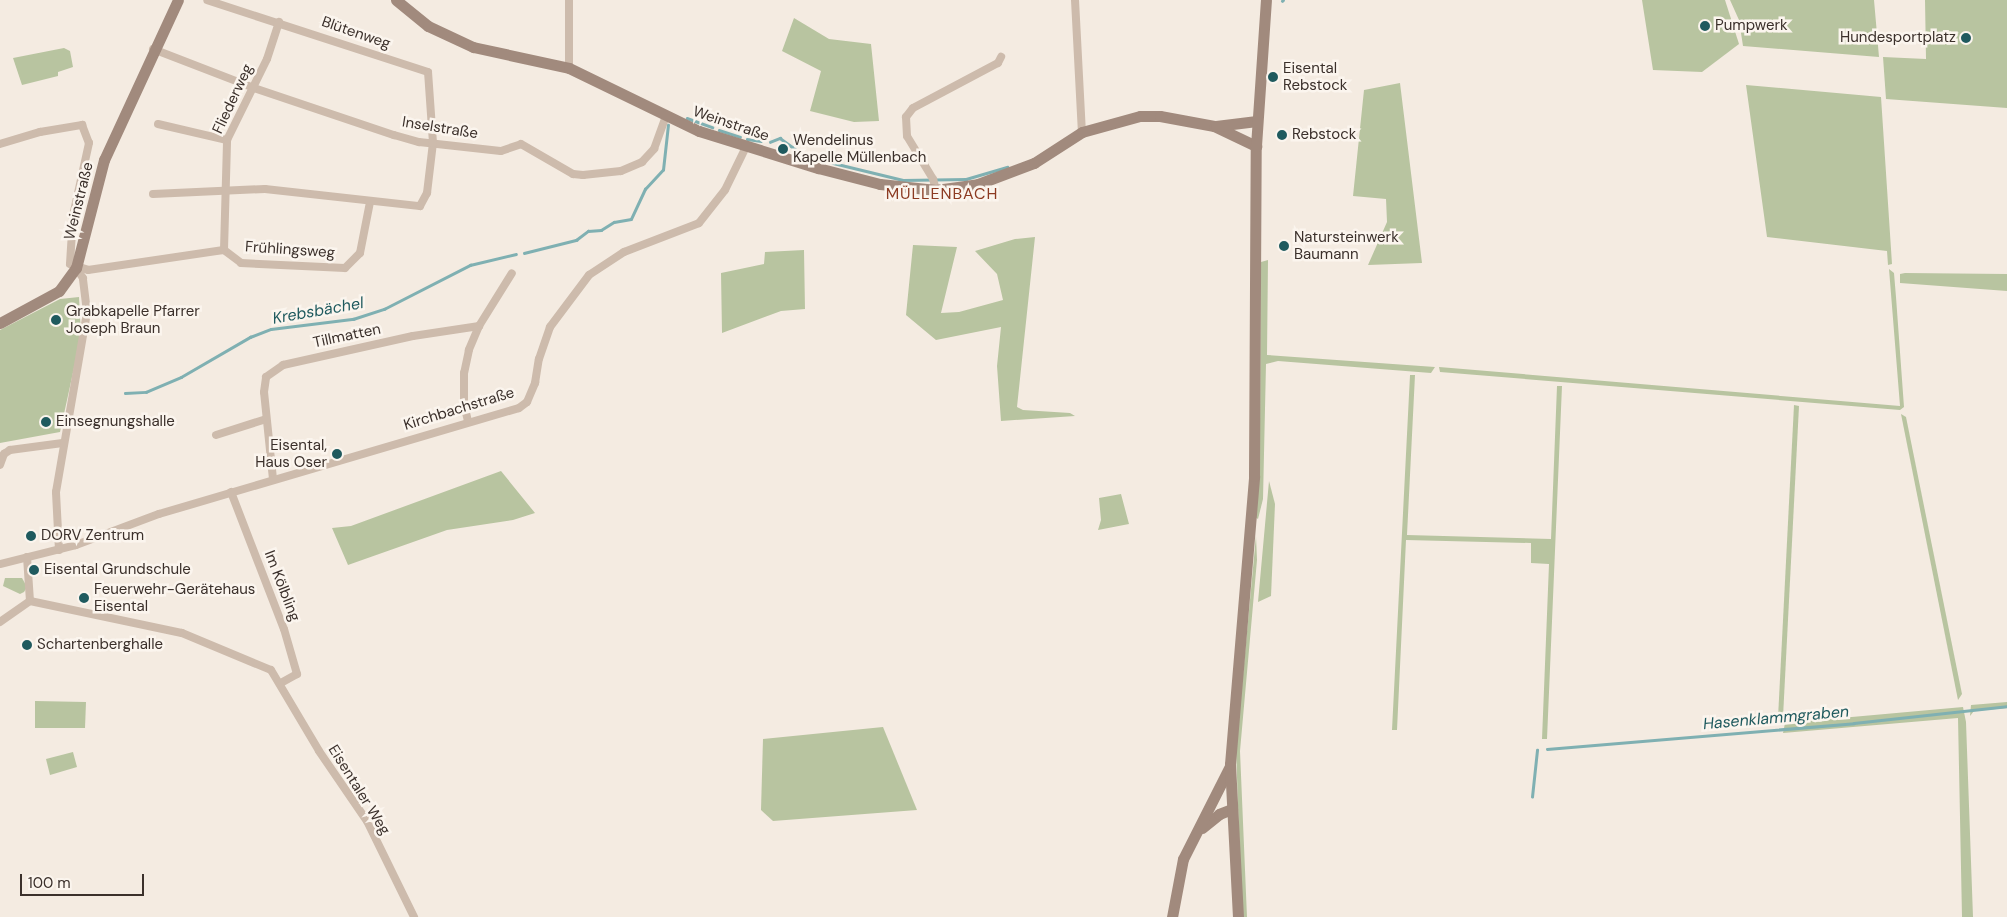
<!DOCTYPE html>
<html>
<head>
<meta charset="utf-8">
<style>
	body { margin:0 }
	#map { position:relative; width:2007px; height:917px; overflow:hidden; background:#f4ebe1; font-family:"DM Sans",sans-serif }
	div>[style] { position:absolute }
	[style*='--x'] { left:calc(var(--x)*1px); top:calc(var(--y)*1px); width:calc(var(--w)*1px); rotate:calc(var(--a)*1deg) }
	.green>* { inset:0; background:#b8c4a0 }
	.stream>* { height:2.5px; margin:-1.25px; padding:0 1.25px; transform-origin:1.25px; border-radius:1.25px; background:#7fb0b2 }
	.street>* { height:8px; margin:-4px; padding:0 4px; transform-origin:4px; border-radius:4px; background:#cdbbac }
	.secondary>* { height:11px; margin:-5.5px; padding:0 5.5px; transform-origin:5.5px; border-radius:5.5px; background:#a18a7d }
	.dots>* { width:14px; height:14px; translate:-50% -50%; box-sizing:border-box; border:2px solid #fbf5ee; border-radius:50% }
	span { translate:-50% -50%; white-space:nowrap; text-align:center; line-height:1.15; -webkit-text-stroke:5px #fbf5ee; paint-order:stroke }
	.poi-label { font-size:15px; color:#3b302b }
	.left { translate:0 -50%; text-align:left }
	.right { translate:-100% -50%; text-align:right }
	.street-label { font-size:15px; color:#3b302b }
	.neighbourhood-label { font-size:16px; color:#8c3b22; letter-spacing:1px }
	.water-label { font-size:16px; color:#1f5a5e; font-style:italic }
	.scale { position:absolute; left:20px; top:874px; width:124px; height:22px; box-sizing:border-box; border:2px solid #3b302b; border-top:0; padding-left:6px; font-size:15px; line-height:18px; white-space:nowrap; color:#3b302b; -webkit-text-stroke:4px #fbf5ee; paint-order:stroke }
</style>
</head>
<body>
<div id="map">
	<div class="green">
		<div style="clip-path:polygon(1642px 0,1725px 0,1739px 44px,1702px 72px,1653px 70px)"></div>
		<div style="clip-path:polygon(1730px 0,1874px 0,1879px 57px,1743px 46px,1739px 20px)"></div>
		<div style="clip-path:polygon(1925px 0,2007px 0,2007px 108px,1886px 99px,1883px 57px,1926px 59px)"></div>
		<div style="clip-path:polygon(794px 18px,829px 39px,871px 44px,879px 121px,854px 122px,810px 111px,821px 71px,782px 51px)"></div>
		<div style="clip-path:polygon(64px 48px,70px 51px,73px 67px,58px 72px,58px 76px,22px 85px,13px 58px)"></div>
		<div style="clip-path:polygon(1400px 83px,1422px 263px,1368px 265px,1387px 222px,1386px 199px,1353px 196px,1364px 90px)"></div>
		<div style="clip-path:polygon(1746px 85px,1881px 97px,1892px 264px,1888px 265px,1887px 251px,1767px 237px)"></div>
		<div style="clip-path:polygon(1035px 237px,1017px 407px,1023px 410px,1070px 413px,1075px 416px,1001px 421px,997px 366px,1001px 327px,936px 340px,906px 315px,913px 245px,957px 247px,941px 313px,959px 312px,1003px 300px,997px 274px,975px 251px,1015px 239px)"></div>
		<div style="clip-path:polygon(804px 250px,805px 309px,781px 311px,722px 333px,721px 273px,764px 264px,765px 252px)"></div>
		<div style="clip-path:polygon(1268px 260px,1267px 355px,1435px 367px,1431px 373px,1278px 361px,1266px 364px,1263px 499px,1258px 519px,1255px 517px,1260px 422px,1261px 262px)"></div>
		<div style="clip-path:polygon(1889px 269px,1894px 273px,1896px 297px,1904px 407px,1900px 410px,1440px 372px,1439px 367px,1900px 406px)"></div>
		<div style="clip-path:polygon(1905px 273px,2007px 274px,2007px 291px,1900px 283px,1900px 274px)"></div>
		<div style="clip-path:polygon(79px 297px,81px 336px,60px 432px,0 443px,0 330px,60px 299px)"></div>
		<div style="clip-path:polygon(1410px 375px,1415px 375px,1407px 535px,1551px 539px,1557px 386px,1562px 386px,1547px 739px,1542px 739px,1549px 564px,1531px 563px,1531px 543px,1406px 540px,1397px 730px,1392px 730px)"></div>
		<div style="clip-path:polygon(1794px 405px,1799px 406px,1783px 717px,1778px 718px)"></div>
		<div style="clip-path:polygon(1901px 414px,1906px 417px,1962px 694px,1958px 700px)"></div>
		<div style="clip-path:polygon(501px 471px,535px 513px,513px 520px,447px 530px,348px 565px,332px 528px,351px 526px)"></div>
		<div style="clip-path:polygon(1269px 481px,1275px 504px,1271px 596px,1258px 602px)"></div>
		<div style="clip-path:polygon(1121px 494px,1129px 524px,1098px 530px,1101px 520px,1099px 498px)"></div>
		<div style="clip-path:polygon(1256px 536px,1257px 560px,1240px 751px,1247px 917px,1242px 917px,1236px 749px)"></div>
		<div style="clip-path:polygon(5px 578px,22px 578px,27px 587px,24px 592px,20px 594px,3px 586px)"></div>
		<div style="clip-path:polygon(35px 701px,86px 702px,85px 728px,35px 728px)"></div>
		<div style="clip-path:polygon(2007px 702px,2007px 708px,1974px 711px,1970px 716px,1971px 705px)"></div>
		<div style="clip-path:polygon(1963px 707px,1966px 722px,1973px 917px,1962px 917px,1958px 718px,1783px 733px,1785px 723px)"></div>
		<div style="clip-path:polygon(883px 727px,917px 810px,773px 821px,761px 810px,763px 739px)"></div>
		<div style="clip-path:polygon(73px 752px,77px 767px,50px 775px,46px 759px)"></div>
	</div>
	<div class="stream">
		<div style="--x:1282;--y:1;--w:1;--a:-45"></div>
		<div style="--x:687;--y:118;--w:27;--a:20"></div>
		<div style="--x:719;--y:130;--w:22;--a:18"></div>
		<div style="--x:747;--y:139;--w:14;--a:8"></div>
		<div style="--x:770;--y:142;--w:11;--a:-22"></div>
		<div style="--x:780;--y:138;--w:26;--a:36"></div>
		<div style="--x:801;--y:153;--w:25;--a:18"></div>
		<div style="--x:825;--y:161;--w:80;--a:13.7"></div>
		<div style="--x:903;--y:180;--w:63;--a:-0.9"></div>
		<div style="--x:966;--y:179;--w:43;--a:-16.3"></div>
		<div style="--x:524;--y:253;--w:54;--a:-14"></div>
		<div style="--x:576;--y:240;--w:15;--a:-37"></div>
		<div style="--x:588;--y:231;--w:13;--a:-4"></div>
		<div style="--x:601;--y:230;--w:15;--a:-32"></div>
		<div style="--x:614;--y:222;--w:17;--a:-10"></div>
		<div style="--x:631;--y:219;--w:33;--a:-65"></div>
		<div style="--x:645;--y:189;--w:26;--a:-47"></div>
		<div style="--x:663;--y:170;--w:45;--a:-83.7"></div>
		<div style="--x:125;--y:393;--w:21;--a:-3"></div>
		<div style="--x:146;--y:392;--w:38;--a:-23"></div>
		<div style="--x:181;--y:377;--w:80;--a:-30.1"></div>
		<div style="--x:250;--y:337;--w:22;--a:-21"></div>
		<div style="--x:271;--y:329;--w:83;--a:-7"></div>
		<div style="--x:353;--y:319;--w:33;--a:-18"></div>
		<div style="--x:384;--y:309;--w:97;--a:-27.1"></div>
		<div style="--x:470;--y:265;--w:47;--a:-13.4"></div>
		<div style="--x:1547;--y:749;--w:308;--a:-4.8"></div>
		<div style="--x:1854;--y:723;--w:154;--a:-6.3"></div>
		<div style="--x:1532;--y:797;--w:47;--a:-83.9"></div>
	</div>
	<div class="street">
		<div style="--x:569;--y:0;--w:68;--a:90"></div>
		<div style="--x:1075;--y:0;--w:132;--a:87"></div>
		<div style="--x:153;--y:49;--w:108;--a:21.1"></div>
		<div style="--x:254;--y:88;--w:148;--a:18.6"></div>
		<div style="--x:394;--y:135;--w:26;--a:16"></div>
		<div style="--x:419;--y:142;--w:82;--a:6.3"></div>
		<div style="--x:501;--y:151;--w:21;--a:-19"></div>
		<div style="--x:521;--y:144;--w:60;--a:30"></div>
		<div style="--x:573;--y:174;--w:10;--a:6"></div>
		<div style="--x:583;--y:175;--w:38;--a:-6"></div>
		<div style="--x:621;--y:171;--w:23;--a:-23"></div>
		<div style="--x:642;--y:162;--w:18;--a:-47"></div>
		<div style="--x:654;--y:149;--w:35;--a:-70"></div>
		<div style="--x:158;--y:124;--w:71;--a:13.1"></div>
		<div style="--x:0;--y:144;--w:42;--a:-16.7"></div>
		<div style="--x:40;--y:132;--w:43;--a:-9.5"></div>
		<div style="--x:82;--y:125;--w:19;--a:69"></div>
		<div style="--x:89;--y:143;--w:75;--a:102.4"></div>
		<div style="--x:73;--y:216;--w:48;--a:93.6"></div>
		<div style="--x:70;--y:264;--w:19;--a:18"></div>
		<div style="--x:88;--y:270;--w:137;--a:-8.4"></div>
		<div style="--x:224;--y:250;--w:21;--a:37"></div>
		<div style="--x:241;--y:263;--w:104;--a:2.8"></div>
		<div style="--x:345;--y:268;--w:21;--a:-45"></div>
		<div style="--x:360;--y:253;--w:52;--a:-78.9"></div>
		<div style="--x:936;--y:190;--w:11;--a:-105"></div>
		<div style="--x:933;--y:179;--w:50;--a:-121.2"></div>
		<div style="--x:907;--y:136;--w:19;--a:-93"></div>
		<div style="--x:906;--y:117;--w:11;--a:-52"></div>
		<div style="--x:913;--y:108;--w:96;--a:-27.9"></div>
		<div style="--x:998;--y:63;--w:7;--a:-63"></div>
		<div style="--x:153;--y:194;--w:112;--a:-2.6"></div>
		<div style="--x:265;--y:189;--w:156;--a:6.3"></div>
		<div style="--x:420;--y:206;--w:15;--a:-62"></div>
		<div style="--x:427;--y:193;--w:50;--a:-83.2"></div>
		<div style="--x:433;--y:143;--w:71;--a:-94"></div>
		<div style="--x:428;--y:72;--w:232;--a:-162"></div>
		<div style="--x:224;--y:250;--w:110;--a:-88.4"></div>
		<div style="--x:227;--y:140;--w:90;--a:-63.7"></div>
		<div style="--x:267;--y:59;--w:39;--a:-72"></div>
		<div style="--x:479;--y:326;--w:62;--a:-58.1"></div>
		<div style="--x:216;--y:435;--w:52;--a:-17.7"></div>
		<div style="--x:0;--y:465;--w:12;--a:-70"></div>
		<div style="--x:4;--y:454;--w:7;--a:-34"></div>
		<div style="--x:10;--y:450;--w:53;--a:-7.5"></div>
		<div style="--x:273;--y:479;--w:87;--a:-95.9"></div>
		<div style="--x:264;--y:392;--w:15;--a:-82"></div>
		<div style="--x:266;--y:377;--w:21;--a:-35"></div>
		<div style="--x:283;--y:365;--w:133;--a:-12.6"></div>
		<div style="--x:413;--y:336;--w:67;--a:-8.6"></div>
		<div style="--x:479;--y:326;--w:26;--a:113"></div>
		<div style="--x:469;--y:350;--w:24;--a:102"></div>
		<div style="--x:464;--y:373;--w:31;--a:90"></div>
		<div style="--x:464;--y:404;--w:17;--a:77"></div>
		<div style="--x:231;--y:492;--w:147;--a:68.9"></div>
		<div style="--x:284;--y:629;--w:47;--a:73.9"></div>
		<div style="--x:297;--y:674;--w:18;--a:151"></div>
		<div style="--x:59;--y:550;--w:58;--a:-93"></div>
		<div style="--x:56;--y:492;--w:183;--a:-80.2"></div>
		<div style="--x:87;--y:312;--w:34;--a:-97"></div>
		<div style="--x:83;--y:278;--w:12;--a:-125"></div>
		<div style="--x:27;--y:557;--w:44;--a:86.1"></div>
		<div style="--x:0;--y:564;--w:78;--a:-14"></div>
		<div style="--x:76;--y:545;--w:89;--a:-20.5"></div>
		<div style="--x:159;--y:514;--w:375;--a:-16.4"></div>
		<div style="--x:519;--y:408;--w:10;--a:-37"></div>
		<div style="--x:527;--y:402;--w:21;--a:-67"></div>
		<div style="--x:535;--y:383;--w:24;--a:-81"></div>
		<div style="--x:539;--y:359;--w:34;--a:-71"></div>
		<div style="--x:550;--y:327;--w:65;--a:-53.1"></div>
		<div style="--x:589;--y:275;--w:42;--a:-33.3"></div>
		<div style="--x:624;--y:252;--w:80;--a:-21.1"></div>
		<div style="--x:699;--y:223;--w:42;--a:-51.8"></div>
		<div style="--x:725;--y:190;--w:48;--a:-64"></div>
		<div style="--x:30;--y:601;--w:155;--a:11.9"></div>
		<div style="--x:182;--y:633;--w:96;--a:22.6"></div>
		<div style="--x:271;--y:670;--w:94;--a:59.3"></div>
		<div style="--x:319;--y:751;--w:85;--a:55.6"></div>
		<div style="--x:367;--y:821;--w:107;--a:63.9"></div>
		<div style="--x:0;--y:622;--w:37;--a:-35"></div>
	</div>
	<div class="secondary">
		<div style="--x:396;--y:0;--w:41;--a:39.1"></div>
		<div style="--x:428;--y:26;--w:50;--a:25"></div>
		<div style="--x:473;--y:47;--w:98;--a:12.3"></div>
		<div style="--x:569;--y:68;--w:144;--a:25.9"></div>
		<div style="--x:699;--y:131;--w:125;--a:17.3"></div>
		<div style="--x:818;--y:168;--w:64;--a:14.5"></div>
		<div style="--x:880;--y:184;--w:56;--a:6.1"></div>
		<div style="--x:936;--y:190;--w:42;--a:-8.1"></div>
		<div style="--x:978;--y:184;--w:60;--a:-20.6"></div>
		<div style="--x:1034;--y:163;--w:57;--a:-32.9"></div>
		<div style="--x:1082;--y:132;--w:60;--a:-15.4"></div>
		<div style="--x:1140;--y:116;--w:20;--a:0"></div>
		<div style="--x:1160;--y:116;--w:55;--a:10.5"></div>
		<div style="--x:1214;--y:126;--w:47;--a:25.5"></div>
		<div style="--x:1216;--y:126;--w:41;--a:-7"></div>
		<div style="--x:0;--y:323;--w:67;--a:-28.5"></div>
		<div style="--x:59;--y:291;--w:29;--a:-54"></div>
		<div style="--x:76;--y:268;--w:112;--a:-75.5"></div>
		<div style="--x:104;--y:160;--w:176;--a:-65.2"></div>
		<div style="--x:1202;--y:828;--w:22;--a:-39"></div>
		<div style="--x:1219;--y:814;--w:14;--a:-21"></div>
		<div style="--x:1172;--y:917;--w:59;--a:-79.3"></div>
		<div style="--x:1183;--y:859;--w:104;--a:-63.2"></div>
		<div style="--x:1238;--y:917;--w:153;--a:-93"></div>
		<div style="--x:1230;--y:764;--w:289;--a:-85.2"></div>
		<div style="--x:1254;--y:476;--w:330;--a:-89.7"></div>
		<div style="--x:1256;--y:146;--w:146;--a:-86.1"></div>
	</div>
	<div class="dots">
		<div style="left:1705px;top:26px;background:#1f5a5e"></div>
		<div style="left:1966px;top:38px;background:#1f5a5e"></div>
		<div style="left:1273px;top:77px;background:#1f5a5e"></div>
		<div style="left:1282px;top:135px;background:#1f5a5e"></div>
		<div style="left:783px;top:149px;background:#1f5a5e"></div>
		<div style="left:1284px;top:246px;background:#1f5a5e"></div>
		<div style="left:56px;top:320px;background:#1f5a5e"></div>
		<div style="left:46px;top:422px;background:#1f5a5e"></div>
		<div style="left:337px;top:454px;background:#1f5a5e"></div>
		<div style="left:31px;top:536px;background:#1f5a5e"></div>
		<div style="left:34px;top:570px;background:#1f5a5e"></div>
		<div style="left:84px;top:598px;background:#1f5a5e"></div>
		<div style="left:27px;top:645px;background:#1f5a5e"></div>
	</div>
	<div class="poi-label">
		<span class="left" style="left:1715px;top:26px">Pumpwerk</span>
		<span class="right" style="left:1956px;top:38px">Hundesportplatz</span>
		<span class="left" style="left:1283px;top:77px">Eisental<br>Rebstock</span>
		<span class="left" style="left:1292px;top:135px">Rebstock</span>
		<span class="left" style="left:793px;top:149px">Wendelinus<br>Kapelle Müllenbach</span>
		<span class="left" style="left:1294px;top:246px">Natursteinwerk<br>Baumann</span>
		<span class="left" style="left:66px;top:320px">Grabkapelle Pfarrer<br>Joseph Braun</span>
		<span class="left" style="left:56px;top:422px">Einsegnungshalle</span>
		<span class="right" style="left:327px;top:454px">Eisental,<br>Haus Oser</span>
		<span class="left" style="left:41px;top:536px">DORV Zentrum</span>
		<span class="left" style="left:44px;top:570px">Eisental Grundschule</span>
		<span class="left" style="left:94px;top:598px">Feuerwehr-Gerätehaus<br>Eisental</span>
		<span class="left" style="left:37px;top:645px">Schartenberghalle</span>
	</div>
	<div class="street-label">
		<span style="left:356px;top:33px;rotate:19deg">Blütenweg</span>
		<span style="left:233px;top:99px;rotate:-65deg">Fliederweg</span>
		<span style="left:731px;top:124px;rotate:19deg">Weinstraße</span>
		<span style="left:440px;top:128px;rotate:9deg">Inselstraße</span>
		<span style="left:79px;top:201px;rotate:-76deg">Weinstraße</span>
		<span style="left:290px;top:250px;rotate:4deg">Frühlingsweg</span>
		<span style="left:347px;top:336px;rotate:-12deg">Tillmatten</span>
		<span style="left:459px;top:409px;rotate:-17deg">Kirchbachstraße</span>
		<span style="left:282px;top:586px;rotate:69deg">Im Kölbling</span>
		<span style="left:359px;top:790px;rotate:58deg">Eisentaler Weg</span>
	</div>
	<div class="neighbourhood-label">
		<span style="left:942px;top:194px">MÜLLENBACH</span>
	</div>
	<div class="water-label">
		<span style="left:318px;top:311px;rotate:-10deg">Krebsbächel</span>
		<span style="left:1776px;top:718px;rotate:-5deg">Hasenklammgraben</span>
	</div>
	<div class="scale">100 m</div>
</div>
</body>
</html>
